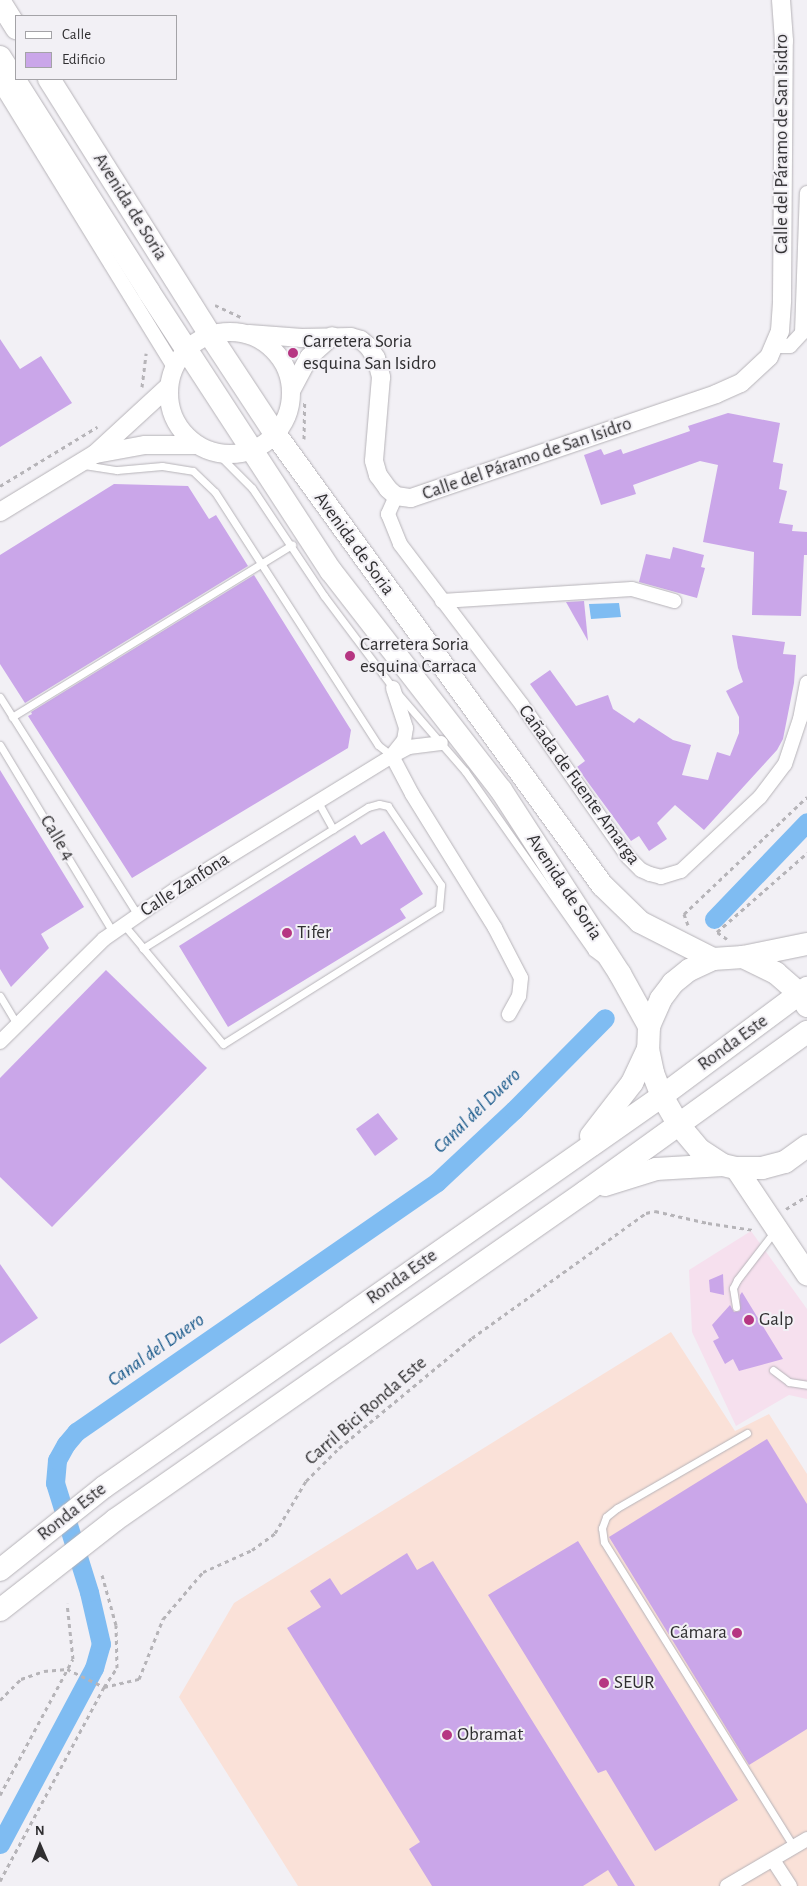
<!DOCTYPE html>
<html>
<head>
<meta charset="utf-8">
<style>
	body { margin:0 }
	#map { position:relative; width:807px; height:1886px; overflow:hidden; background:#f2f0f5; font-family:"Alegreya Sans",sans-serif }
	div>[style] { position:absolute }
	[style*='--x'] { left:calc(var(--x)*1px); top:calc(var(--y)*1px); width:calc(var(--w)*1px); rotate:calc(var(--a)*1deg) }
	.commercial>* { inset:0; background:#f6e0ee }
	.industrial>* { inset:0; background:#fae1d8 }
	.water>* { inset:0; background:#7fbcf2 }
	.canal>* { height:19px; margin:-9.5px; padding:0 9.5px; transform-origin:9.5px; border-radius:9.5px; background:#7fbcf2 }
	.building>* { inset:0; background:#caa6e9 }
	.path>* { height:3px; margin-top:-1.5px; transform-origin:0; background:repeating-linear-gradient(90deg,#b6b4b8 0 4px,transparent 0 8px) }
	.roads { filter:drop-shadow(0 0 1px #b6b3b8) drop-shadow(0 0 1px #b6b3b8) }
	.service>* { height:7px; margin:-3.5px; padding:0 3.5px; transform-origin:3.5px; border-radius:3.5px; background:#fff }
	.minor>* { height:14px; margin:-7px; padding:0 7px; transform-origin:7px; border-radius:7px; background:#fff }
	.tertiary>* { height:18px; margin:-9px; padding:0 9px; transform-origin:9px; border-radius:9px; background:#fff }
	.tertiary>.ring { margin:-9px; padding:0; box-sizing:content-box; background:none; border:18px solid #fff; border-radius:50% }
	.primary>* { height:22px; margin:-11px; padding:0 11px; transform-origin:11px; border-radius:11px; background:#fff }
	.trunk>* { height:22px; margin:-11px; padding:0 11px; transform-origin:11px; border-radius:11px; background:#fff }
	.dots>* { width:14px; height:14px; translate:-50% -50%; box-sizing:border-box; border:2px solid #f2f0f5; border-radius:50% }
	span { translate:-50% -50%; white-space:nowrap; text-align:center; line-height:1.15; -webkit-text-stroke:4px #f2f0f5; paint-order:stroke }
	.street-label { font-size:19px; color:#302f31 }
	.poi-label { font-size:19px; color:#302f31 }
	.left { translate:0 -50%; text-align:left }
	.right { translate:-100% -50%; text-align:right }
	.water-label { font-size:20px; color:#145688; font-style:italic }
	.legend { position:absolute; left:15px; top:15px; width:162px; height:65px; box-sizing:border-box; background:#f2f0f5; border:1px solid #a4a3a7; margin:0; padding:6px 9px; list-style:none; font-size:15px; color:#302f31 }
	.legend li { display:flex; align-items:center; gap:10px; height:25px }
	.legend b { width:25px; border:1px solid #a4a3a7 }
	.north { position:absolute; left:15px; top:1821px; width:50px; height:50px; -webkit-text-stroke:4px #f2f0f5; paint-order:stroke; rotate:359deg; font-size:14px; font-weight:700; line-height:20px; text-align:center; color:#302f31 }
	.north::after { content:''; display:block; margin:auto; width:18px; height:22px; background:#302f31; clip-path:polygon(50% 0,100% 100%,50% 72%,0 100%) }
</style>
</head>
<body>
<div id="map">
	<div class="commercial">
		<div style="clip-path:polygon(751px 1231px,807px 1309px,807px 1399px,789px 1395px,736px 1426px,692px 1332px,689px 1270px)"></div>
	</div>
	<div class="industrial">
		<div style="clip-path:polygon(671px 1332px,735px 1431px,769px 1414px,807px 1474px,807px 1886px,298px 1886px,179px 1697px,234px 1603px)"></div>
	</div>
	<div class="water">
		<div style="clip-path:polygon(619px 603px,621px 617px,591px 619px,589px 604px)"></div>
	</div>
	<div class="canal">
		<div style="--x:714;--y:919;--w:134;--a:-46.2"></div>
		<div style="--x:0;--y:1844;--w:200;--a:-61.9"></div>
		<div style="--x:94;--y:1668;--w:25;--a:-74"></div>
		<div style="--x:101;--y:1644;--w:53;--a:-103"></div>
		<div style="--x:89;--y:1592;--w:114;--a:-107.3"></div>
		<div style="--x:55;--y:1483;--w:23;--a:-85"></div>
		<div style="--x:57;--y:1460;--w:18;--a:-61"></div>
		<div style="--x:66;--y:1444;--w:16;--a:-50"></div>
		<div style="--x:76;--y:1432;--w:439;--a:-34.7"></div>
		<div style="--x:437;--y:1182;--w:105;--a:-43.1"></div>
		<div style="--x:514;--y:1110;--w:129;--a:-45.3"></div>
	</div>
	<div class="building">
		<div style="clip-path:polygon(0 339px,20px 369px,41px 356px,72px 403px,0 447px)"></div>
		<div style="clip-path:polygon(728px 413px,780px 423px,773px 462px,783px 464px,779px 489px,787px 491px,779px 523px,793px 525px,792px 531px,807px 532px,807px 555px,804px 555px,801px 616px,752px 615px,754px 552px,703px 542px,718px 465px,700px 461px,633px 485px,636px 494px,601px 505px,584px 455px,601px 449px,604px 455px,621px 449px,623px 454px,690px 431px,688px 426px)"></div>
		<div style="clip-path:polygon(114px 484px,188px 486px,209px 519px,216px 515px,248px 566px,25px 703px,0 664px,0 555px)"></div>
		<div style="clip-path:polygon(673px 547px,704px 555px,701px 567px,705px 568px,697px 598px,639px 582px,646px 554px,670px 559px)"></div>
		<div style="clip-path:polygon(254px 575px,351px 730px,348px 748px,132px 878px,28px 716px,32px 714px,31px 712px)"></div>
		<div style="clip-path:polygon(584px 601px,588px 641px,566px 602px)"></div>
		<div style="clip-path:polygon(732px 635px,785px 642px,783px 654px,796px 655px,794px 683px,783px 739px,777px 750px,704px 830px,675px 805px,657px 823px,667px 839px,649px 851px,639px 836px,631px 841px,587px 781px,577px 767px,585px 761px,530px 684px,550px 670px,576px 706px,608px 695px,613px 709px,634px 723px,639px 718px,673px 740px,691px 745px,682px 775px,708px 780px,717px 752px,730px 756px,739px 733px,739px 717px,726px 691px,743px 682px,738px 668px)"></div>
		<div style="clip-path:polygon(0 770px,84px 907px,41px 934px,49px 948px,11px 987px,0 969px)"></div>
		<div style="clip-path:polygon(384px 831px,423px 894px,400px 909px,406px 918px,228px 1027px,179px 946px,355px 835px,361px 845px)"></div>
		<div style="clip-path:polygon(106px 970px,207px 1068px,52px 1227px,0 1177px,0 1078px)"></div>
		<div style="clip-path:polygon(378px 1113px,398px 1139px,375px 1156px,356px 1129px)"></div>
		<div style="clip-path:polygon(0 1264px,38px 1318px,0 1344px)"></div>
		<div style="clip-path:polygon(723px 1274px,724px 1295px,710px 1292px,709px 1280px)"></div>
		<div style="clip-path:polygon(742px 1292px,783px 1359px,739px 1371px,733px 1359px,725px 1364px,713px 1341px,719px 1338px,712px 1325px,730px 1305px,734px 1312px,740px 1311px,740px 1295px)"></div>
		<div style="clip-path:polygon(767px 1439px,807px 1504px,807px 1729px,749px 1765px,609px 1537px)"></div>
		<div style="clip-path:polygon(578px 1541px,738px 1800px,655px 1851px,606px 1770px,598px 1773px,488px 1595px)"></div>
		<div style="clip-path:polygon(407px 1553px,417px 1570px,433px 1561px,635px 1886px,618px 1886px,608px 1870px,583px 1886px,432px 1886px,409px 1849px,420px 1842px,287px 1628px,321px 1607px,310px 1591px,330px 1578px,341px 1595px)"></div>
	</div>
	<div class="path">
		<div style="--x:215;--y:305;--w:31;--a:25"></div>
		<div style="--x:142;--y:387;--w:34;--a:-83"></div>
		<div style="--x:304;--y:439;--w:39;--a:-89"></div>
		<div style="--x:0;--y:486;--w:114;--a:-31.3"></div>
		<div style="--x:688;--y:925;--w:12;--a:-110"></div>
		<div style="--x:684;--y:914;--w:170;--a:-43.6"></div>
		<div style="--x:727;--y:939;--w:12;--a:-145"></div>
		<div style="--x:717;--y:932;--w:120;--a:-41.3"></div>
		<div style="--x:786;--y:1209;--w:25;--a:-32"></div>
		<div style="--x:0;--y:1700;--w:30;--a:-45"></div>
		<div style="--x:21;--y:1679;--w:24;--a:-19"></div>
		<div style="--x:44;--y:1671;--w:23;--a:-5"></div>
		<div style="--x:67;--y:1669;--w:41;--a:25.9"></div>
		<div style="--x:104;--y:1687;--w:36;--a:-13"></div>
		<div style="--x:139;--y:1679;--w:65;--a:-68.2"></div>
		<div style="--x:163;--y:1619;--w:62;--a:-49.6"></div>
		<div style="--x:203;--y:1572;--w:54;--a:-24.2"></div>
		<div style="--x:252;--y:1550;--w:29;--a:-36"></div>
		<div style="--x:275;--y:1533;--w:61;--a:-59.2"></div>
		<div style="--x:306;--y:1481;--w:47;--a:-45"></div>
		<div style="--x:339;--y:1448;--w:173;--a:-39.6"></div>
		<div style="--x:472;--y:1338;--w:214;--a:-35.7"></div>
		<div style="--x:646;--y:1213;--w:9;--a:-13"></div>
		<div style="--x:655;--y:1211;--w:54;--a:12.8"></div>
		<div style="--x:708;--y:1223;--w:47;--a:8.7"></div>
		<div style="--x:0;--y:1795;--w:154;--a:-61.8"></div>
		<div style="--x:73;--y:1659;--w:56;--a:-96.1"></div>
		<div style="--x:0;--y:1881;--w:220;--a:-61.8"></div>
		<div style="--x:104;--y:1687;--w:23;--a:-56"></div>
		<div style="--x:117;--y:1668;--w:43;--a:-91.3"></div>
		<div style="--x:116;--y:1625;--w:52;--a:-105.6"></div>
	</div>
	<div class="roads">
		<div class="service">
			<div style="--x:218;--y:454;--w:48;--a:45"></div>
			<div style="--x:252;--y:488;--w:130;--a:56.3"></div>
			<div style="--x:324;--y:596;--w:115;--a:53.1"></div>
			<div style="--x:393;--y:688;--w:110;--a:49.1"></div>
			<div style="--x:465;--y:771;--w:221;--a:54.9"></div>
			<div style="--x:592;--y:952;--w:10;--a:37"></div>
			<div style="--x:84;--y:465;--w:33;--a:9"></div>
			<div style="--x:117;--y:470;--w:45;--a:-5.1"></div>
			<div style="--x:162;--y:466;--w:31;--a:9"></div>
			<div style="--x:193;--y:471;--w:30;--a:44"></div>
			<div style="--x:215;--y:492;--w:301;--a:57.2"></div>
			<div style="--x:378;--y:745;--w:18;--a:38"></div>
			<div style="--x:0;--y:697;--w:258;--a:57.7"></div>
			<div style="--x:12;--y:717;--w:329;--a:-31.6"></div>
			<div style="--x:0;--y:745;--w:218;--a:58.9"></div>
			<div style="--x:318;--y:802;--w:31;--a:61"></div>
			<div style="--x:124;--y:925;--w:30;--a:50"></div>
			<div style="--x:143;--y:948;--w:125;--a:50.2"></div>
			<div style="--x:223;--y:1044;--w:255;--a:-32.2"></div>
			<div style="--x:439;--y:908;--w:23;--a:-85"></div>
			<div style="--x:441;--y:885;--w:95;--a:-123.9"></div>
			<div style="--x:388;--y:806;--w:9;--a:-167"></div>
			<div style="--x:379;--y:804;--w:11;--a:165"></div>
			<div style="--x:368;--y:807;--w:266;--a:147.9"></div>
			<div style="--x:0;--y:996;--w:33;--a:59"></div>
			<div style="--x:736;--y:1307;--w:19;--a:-99"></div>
			<div style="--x:733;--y:1288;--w:9;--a:-63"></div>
			<div style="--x:737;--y:1280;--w:61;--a:-52.4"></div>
			<div style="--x:773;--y:1370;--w:20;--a:37"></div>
			<div style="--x:789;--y:1382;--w:18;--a:9"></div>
			<div style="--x:747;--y:1433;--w:150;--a:150"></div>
			<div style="--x:617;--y:1508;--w:14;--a:141"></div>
			<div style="--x:606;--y:1517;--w:12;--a:110"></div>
			<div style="--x:602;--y:1528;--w:14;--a:82"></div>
			<div style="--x:604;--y:1542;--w:359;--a:58.1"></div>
		</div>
		<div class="minor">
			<div style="--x:0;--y:84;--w:332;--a:58.4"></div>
			<div style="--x:773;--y:346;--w:17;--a:0"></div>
			<div style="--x:790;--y:346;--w:18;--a:-47"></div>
			<div style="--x:802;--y:333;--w:140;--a:-88"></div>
			<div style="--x:396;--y:496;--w:20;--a:114"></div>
			<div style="--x:388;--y:514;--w:32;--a:68"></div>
			<div style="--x:400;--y:544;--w:202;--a:52.8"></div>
			<div style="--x:522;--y:705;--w:185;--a:55.1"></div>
			<div style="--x:628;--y:857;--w:18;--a:45"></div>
			<div style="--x:641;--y:870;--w:10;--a:24"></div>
			<div style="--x:650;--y:874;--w:11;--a:15"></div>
			<div style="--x:661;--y:877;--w:21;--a:-17"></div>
			<div style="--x:681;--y:871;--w:108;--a:-43.1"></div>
			<div style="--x:760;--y:797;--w:41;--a:-52.9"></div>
			<div style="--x:785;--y:764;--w:47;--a:-71.6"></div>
			<div style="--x:800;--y:719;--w:37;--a:-79"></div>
			<div style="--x:442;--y:601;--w:190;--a:-3.6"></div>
			<div style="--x:632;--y:589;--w:44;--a:15.9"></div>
			<div style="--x:393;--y:688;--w:42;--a:72"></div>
			<div style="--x:406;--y:728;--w:12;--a:99"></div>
			<div style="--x:404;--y:740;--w:18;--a:128"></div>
			<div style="--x:392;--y:756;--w:43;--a:62.2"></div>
			<div style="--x:412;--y:794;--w:158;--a:58.2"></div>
			<div style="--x:495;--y:928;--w:56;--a:62.5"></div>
			<div style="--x:521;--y:978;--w:18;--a:96"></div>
			<div style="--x:519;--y:996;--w:21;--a:119"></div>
			<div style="--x:0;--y:1042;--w:146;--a:-44.7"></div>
			<div style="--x:104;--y:939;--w:88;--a:-34.8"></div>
			<div style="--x:176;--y:889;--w:254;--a:-31.6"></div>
			<div style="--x:392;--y:756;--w:19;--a:-28"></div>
			<div style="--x:409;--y:747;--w:32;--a:-7"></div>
			<div style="--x:773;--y:1860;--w:31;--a:57"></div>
			<div style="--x:727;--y:1886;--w:93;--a:-30.4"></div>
		</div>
		<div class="tertiary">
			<div class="ring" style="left:169px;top:332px;width:104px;height:104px"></div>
			<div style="--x:249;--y:334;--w:53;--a:4.3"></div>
			<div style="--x:302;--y:338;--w:49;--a:-1.2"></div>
			<div style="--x:351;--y:337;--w:10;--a:17"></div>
			<div style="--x:361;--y:340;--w:9;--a:41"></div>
			<div style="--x:368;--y:346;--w:14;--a:56"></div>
			<div style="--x:376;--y:358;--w:20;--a:75"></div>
			<div style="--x:381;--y:377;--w:84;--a:94.8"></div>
			<div style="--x:374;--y:461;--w:15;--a:74"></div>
			<div style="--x:378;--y:475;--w:17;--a:54"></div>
			<div style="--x:388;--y:489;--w:11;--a:41"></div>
			<div style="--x:396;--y:496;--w:15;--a:8"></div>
			<div style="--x:411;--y:498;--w:322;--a:-18.8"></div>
			<div style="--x:716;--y:394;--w:27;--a:-24"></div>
			<div style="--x:741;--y:383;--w:38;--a:-43"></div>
			<div style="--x:769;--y:357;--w:28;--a:-67"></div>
			<div style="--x:780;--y:331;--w:31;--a:-86"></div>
			<div style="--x:782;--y:300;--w:259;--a:-89.6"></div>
			<div style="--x:784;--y:41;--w:41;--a:-94.2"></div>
			<div style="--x:292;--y:389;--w:36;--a:-62"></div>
			<div style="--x:309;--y:357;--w:31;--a:-42"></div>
			<div style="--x:96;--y:454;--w:50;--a:-10.4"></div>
			<div style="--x:145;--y:445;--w:51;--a:0"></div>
			<div style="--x:0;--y:512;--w:111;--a:-31.4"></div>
			<div style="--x:95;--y:454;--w:100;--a:-42.6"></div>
		</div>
		<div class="primary">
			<div style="--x:0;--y:2;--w:31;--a:58"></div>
			<div style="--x:0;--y:57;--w:278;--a:57.6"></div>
			<div style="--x:149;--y:292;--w:333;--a:56.9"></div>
			<div style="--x:331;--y:571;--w:277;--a:52.2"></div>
			<div style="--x:501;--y:790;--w:219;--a:57.1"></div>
			<div style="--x:620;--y:974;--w:60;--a:60.9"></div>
			<div style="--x:49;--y:79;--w:302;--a:57.8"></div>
			<div style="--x:210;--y:335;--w:120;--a:56.6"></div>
			<div style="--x:276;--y:435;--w:556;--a:54.08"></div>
			<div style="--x:602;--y:885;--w:53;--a:44.2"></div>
			<div style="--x:640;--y:922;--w:82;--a:26.9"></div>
		</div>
		<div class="trunk">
			<div style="--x:743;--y:957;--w:65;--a:-11.5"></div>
			<div style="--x:807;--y:1006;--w:14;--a:-120"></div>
			<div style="--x:800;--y:994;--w:32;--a:-139"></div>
			<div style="--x:776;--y:973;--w:37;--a:-154"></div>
			<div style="--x:743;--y:957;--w:30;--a:176"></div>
			<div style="--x:713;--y:959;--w:26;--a:155"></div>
			<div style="--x:689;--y:970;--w:21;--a:141"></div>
			<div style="--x:673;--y:983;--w:20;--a:127"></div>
			<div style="--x:661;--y:999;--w:30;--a:114"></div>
			<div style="--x:649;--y:1026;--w:23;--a:92"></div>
			<div style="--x:648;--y:1049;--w:25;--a:78"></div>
			<div style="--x:653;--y:1073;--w:25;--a:69"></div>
			<div style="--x:662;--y:1096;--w:32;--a:60"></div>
			<div style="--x:678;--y:1124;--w:34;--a:50"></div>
			<div style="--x:700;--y:1150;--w:27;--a:33"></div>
			<div style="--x:723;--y:1165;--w:13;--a:13"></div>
			<div style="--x:736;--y:1168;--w:26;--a:0"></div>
			<div style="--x:762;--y:1168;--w:24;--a:-15"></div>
			<div style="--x:785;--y:1162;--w:27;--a:-36"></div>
			<div style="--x:591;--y:1136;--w:67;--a:-52.3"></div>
			<div style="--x:632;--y:1083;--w:38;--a:-65"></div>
			<div style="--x:736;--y:1168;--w:128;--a:56.2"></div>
			<div style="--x:605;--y:1185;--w:53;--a:-17.4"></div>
			<div style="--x:656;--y:1169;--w:67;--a:-3.4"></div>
			<div style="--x:0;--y:1570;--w:133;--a:-38.6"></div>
			<div style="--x:104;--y:1487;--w:681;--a:-35.02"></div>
			<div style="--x:662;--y:1096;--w:181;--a:-36.7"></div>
			<div style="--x:0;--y:1610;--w:146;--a:-38"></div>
			<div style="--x:115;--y:1520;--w:573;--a:-34.91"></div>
			<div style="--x:585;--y:1192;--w:274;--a:-35.8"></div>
		</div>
	</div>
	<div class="dots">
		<div style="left:293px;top:353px;background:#b63682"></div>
		<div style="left:350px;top:656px;background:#b63682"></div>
		<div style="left:287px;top:933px;background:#b63682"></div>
		<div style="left:749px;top:1320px;background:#b63682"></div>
		<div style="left:737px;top:1633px;background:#b63682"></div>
		<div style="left:604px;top:1683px;background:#b63682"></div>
		<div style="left:447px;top:1735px;background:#b63682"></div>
	</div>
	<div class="street-label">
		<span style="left:782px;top:144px;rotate:-90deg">Calle del Páramo de San Isidro</span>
		<span style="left:130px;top:207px;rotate:58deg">Avenida de Soria</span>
		<span style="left:527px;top:459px;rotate:-19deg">Calle del Páramo de San Isidro</span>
		<span style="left:354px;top:544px;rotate:54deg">Avenida de Soria</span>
		<span style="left:579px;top:785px;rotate:54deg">Cañada de Fuente Amarga</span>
		<span style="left:57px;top:838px;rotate:59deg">Calle 4</span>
		<span style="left:185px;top:885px;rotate:-33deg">Calle Zanfona</span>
		<span style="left:564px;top:887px;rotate:57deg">Avenida de Soria</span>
		<span style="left:733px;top:1043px;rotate:-36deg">Ronda Este</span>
		<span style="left:402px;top:1277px;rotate:-35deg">Ronda Este</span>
		<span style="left:366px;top:1411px;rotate:-41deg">Carril Bici Ronda Este</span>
		<span style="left:72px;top:1512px;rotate:-38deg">Ronda Este</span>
	</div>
	<div class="poi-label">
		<span class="left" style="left:303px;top:353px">Carretera Soria<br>esquina San Isidro</span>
		<span class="left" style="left:360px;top:656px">Carretera Soria<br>esquina Carraca</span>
		<span class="left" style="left:297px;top:933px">Tifer</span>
		<span class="left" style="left:759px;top:1320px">Galp</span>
		<span class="right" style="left:727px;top:1633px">Cámara</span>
		<span class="left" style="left:614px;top:1683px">SEUR</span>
		<span class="left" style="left:457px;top:1735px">Obramat</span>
	</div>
	<div class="water-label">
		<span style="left:477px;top:1111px;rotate:-44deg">Canal del Duero</span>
		<span style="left:156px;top:1350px;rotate:-35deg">Canal del Duero</span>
	</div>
	<ul class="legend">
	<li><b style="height:6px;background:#fff"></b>Calle</li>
	<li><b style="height:14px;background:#caa6e9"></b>Edificio</li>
	</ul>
	<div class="north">N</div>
</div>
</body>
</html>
